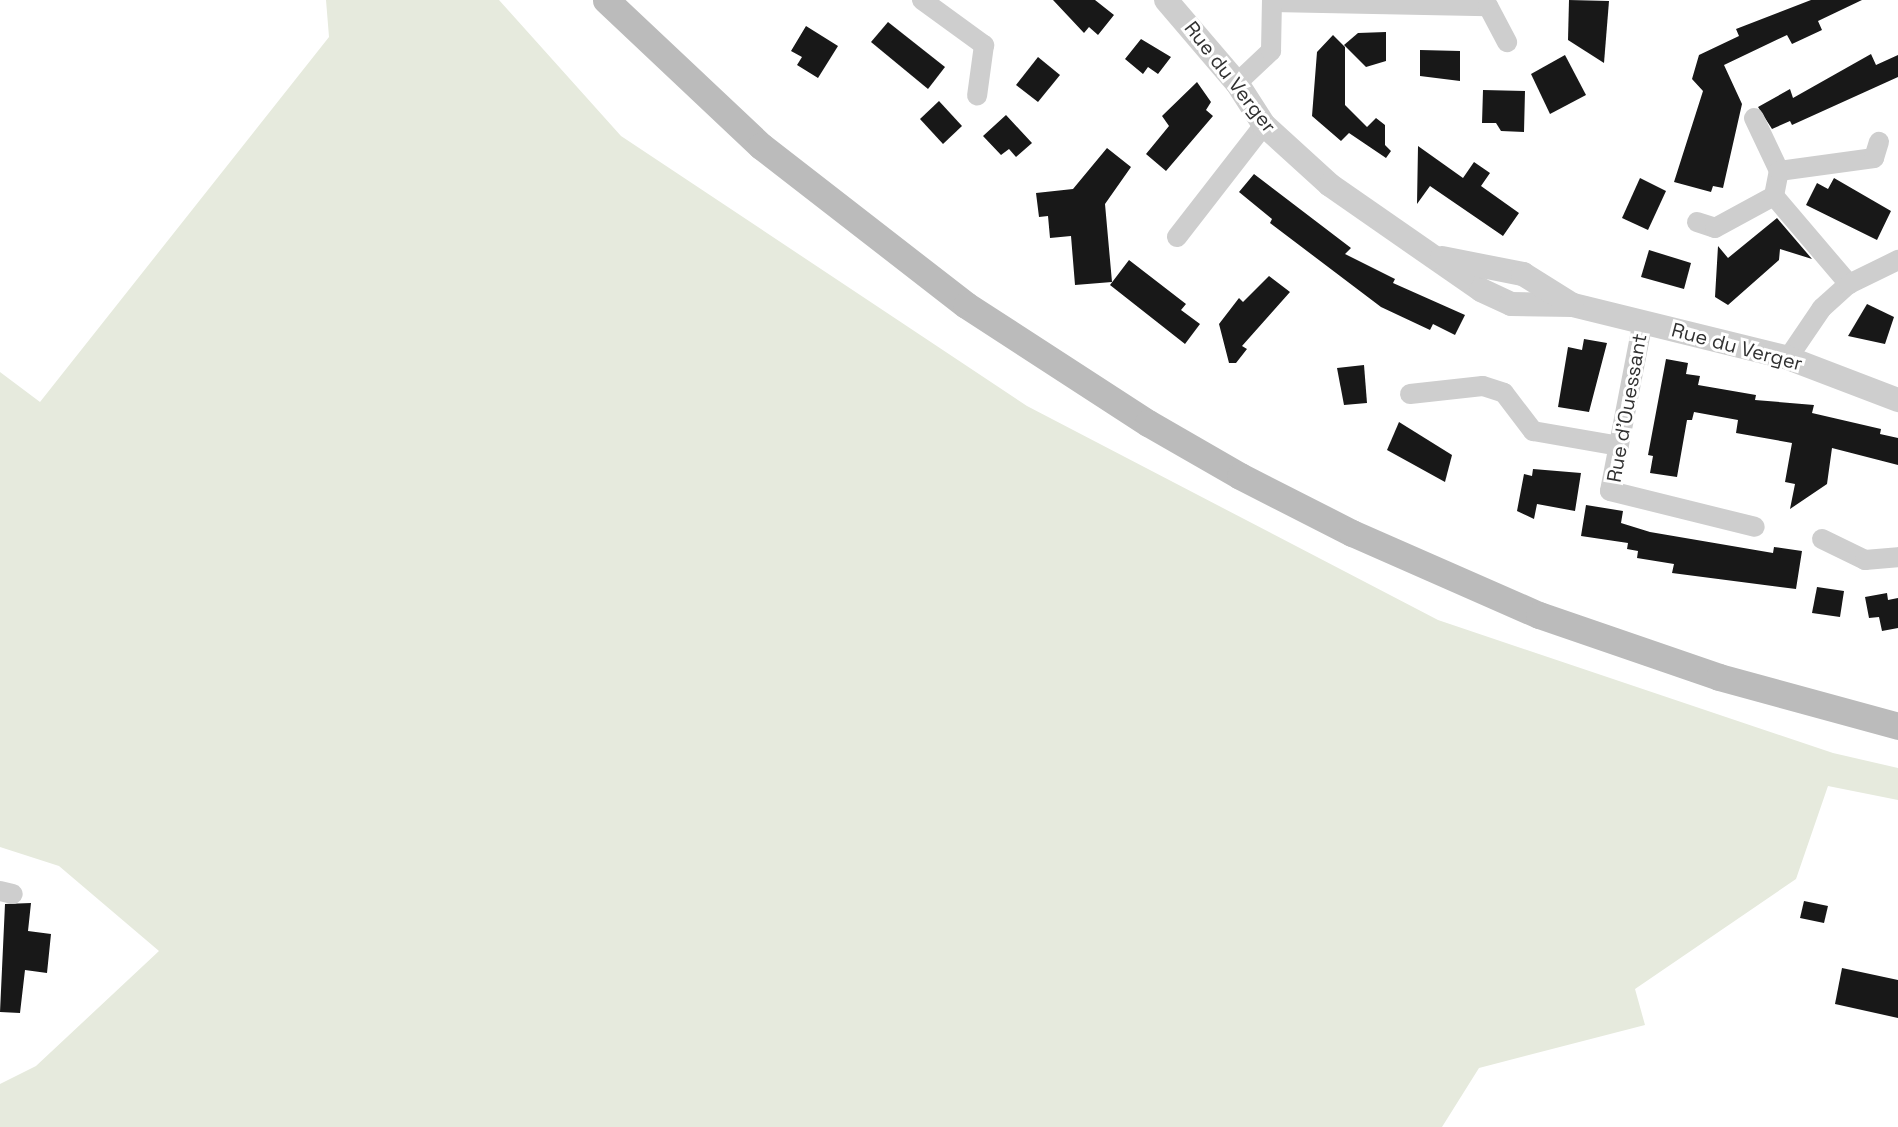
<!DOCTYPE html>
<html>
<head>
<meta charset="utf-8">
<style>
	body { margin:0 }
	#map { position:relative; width:1898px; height:1127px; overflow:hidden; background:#fff; font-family:"Space Grotesk",sans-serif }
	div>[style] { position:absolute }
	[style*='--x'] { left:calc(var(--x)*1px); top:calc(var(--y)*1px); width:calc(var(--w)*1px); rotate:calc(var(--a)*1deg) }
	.green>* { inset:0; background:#e6eadd }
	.building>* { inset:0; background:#181818 }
	.minor>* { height:20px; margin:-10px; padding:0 10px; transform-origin:10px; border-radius:10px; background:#cecece }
	.tertiary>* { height:24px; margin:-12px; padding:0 12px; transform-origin:12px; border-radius:12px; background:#cecece }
	.secondary>* { height:27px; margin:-13.5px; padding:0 13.5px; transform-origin:13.5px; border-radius:13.5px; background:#bbb }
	span { translate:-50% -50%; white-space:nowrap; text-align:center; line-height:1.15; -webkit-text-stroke:6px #fff; paint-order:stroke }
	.street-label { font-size:20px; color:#313131 }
</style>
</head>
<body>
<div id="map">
	<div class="green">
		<div style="clip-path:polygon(326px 0,499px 0,621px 136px,1027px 406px,1438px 620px,1833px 753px,1898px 768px,1898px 800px,1828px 786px,1796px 879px,1635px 989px,1645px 1025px,1479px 1068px,1442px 1127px,0 1127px,0 1084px,36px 1066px,159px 951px,59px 866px,0 847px,0 372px,40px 402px,329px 37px)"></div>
	</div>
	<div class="building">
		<div style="clip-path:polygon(1053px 0,1095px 0,1114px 15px,1098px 35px,1089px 27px,1084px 33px)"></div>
		<div style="clip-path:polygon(1569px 0,1609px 1px,1604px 63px,1568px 40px)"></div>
		<div style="clip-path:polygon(1811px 0,1862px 0,1818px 21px,1822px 30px,1792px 44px,1787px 35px,1724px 65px,1742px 104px,1723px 188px,1713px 186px,1711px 192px,1674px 182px,1703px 91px,1692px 79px,1699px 55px,1739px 36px,1736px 29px)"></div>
		<div style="clip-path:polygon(888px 22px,945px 67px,928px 89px,871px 42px)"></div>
		<div style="clip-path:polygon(806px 26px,838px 46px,818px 78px,797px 65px,802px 57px,791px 51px)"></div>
		<div style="clip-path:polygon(1386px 32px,1386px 61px,1366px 67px,1344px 45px,1358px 33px)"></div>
		<div style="clip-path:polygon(1333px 35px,1345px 47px,1345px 105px,1367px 127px,1376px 118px,1385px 125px,1385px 145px,1391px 151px,1386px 158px,1349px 133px,1341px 141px,1312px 116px,1317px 52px)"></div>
		<div style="clip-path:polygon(1141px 39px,1171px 57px,1158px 74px,1148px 67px,1143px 74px,1125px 59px)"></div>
		<div style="clip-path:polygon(1420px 50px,1460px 51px,1460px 81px,1420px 76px)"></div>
		<div style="clip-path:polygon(1871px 54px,1876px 65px,1898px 55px,1898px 77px,1792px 125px,1790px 121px,1772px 129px,1758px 107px,1790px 89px,1793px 98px)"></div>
		<div style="clip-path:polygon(1565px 55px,1586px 95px,1550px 114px,1531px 74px)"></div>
		<div style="clip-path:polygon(1038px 57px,1060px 75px,1038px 102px,1016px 85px)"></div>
		<div style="clip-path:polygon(1197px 82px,1211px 102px,1206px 110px,1213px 116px,1166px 171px,1146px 154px,1169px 126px,1162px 116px)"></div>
		<div style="clip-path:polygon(1483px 90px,1525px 91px,1524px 132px,1501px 131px,1496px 123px,1482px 123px)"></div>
		<div style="clip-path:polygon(939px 101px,962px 126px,943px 144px,920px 119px)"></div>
		<div style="clip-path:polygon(1006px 115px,1032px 143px,1016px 157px,1009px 149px,1001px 155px,983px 136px)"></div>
		<div style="clip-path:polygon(1418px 146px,1463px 178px,1474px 162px,1490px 173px,1481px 186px,1519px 213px,1503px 236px,1430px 186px,1417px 204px)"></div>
		<div style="clip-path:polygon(1107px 148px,1131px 167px,1105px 204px,1112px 282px,1075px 285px,1071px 236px,1050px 238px,1048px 216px,1039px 217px,1036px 193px,1073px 189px)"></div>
		<div style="clip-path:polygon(1254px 174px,1351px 248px,1345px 254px,1395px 279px,1393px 283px,1465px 315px,1455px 335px,1433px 324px,1430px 330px,1381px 307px,1270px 223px,1272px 219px,1239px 192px)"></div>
		<div style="clip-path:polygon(1640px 178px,1666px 191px,1648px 230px,1622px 218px)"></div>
		<div style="clip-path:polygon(1834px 178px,1891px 211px,1877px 240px,1806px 205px,1817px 183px,1828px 189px)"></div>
		<div style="clip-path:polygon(1777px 218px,1812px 259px,1780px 249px,1779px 260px,1728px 305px,1715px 297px,1718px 246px,1728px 258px)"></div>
		<div style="clip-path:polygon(1649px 250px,1691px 263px,1684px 289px,1641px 277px)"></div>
		<div style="clip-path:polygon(1129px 260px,1186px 304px,1181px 310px,1200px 324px,1185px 344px,1110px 285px)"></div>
		<div style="clip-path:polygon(1269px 276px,1290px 292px,1242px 346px,1247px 349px,1236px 363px,1229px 363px,1219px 324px,1239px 298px,1243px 302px)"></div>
		<div style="clip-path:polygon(1867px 304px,1894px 317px,1885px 344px,1848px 336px)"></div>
		<div style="clip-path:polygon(1584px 339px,1607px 343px,1589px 412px,1558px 407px,1568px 347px,1582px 350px)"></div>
		<div style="clip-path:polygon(1666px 359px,1688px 363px,1686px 374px,1700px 376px,1698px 385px,1756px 395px,1755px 400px,1814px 405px,1812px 413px,1881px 429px,1880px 434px,1898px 438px,1898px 465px,1832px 448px,1827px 484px,1790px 509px,1795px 484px,1785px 482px,1792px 443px,1736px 433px,1738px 420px,1694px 412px,1692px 420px,1687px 420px,1677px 477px,1650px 473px,1653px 456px,1648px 455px)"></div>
		<div style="clip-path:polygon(1364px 365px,1367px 403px,1344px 405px,1337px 368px)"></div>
		<div style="clip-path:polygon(1399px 422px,1452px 455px,1445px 482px,1387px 450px)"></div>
		<div style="clip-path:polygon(1533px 469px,1581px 473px,1575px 511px,1537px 504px,1534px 519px,1517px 511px,1524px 474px,1532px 476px)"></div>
		<div style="clip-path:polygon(1586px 505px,1623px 511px,1621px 523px,1650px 532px,1773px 553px,1774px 547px,1802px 551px,1796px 589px,1672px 573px,1674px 564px,1637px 558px,1638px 551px,1627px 549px,1628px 543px,1581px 536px)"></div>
		<div style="clip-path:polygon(1817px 587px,1844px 591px,1840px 617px,1812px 613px)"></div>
		<div style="clip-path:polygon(1887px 593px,1888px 600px,1898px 598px,1898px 628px,1882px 631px,1879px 617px,1869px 618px,1865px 597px)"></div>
		<div style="clip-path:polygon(1804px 901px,1828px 906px,1824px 923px,1800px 918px)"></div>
		<div style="clip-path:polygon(31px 903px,28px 931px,51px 934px,47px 973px,25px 970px,20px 1013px,0 1012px,5px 904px)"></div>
		<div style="clip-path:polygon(1842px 968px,1898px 980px,1898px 1018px,1835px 1004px)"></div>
	</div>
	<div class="minor">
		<div style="--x:922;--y:0;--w:77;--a:36"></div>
		<div style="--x:984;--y:45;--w:51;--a:97.8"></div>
		<div style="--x:1272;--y:2;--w:216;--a:1.1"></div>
		<div style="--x:1488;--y:6;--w:41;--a:62.2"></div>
		<div style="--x:1237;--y:83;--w:47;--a:-43.3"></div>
		<div style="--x:1271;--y:51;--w:51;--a:-88.9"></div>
		<div style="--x:1754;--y:118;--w:59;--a:64.7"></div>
		<div style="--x:1774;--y:196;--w:116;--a:49.6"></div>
		<div style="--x:1697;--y:222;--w:19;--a:18"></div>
		<div style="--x:1715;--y:228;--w:67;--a:-28.5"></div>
		<div style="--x:1774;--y:196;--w:25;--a:-79"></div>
		<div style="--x:1779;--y:171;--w:96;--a:-7.8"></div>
		<div style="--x:1874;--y:158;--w:17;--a:-73"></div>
		<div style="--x:1177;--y:237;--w:142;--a:-52.2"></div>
		<div style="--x:1643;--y:321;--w:173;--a:101"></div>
		<div style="--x:1610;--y:491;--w:149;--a:13.9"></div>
		<div style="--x:1788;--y:358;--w:60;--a:-55.8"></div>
		<div style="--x:1822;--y:308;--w:36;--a:-42"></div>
		<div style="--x:1849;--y:284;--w:55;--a:-26.1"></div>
		<div style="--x:1410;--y:394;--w:73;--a:-6.3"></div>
		<div style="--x:1483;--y:386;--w:22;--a:18"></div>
		<div style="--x:1504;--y:393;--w:48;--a:52.7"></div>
		<div style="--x:1533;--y:431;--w:87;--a:9.9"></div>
		<div style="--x:1822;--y:539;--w:48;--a:26"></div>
		<div style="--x:1865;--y:560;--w:33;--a:-5"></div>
		<div style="--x:0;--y:891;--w:13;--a:13"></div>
	</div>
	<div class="tertiary">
		<div style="--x:1166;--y:0;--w:109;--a:49.5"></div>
		<div style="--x:1237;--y:83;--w:50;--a:57.3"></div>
		<div style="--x:1264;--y:125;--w:89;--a:42.3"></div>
		<div style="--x:1330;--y:185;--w:184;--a:34.8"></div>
		<div style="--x:1481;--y:290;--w:33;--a:25"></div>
		<div style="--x:1511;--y:304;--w:62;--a:0.9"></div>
		<div style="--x:1573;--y:305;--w:221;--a:13.8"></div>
		<div style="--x:1788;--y:358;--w:118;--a:20.9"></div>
		<div style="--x:1442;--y:258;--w:83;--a:11.2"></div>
		<div style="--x:1523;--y:274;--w:57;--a:32"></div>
	</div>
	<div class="secondary">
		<div style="--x:606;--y:0;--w:213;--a:43.3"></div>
		<div style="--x:761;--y:146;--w:259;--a:37.8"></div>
		<div style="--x:966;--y:305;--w:217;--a:33"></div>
		<div style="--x:1148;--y:423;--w:106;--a:29.9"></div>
		<div style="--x:1240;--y:476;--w:126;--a:27"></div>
		<div style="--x:1352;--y:533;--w:204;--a:23.7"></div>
		<div style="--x:1539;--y:615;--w:190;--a:19"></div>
		<div style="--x:1719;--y:677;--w:186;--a:15.3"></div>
	</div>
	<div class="street-label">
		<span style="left:1230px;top:77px;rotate:52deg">Rue du Verger</span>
		<span style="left:1737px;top:347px;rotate:15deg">Rue du Verger</span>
		<span style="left:1627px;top:408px;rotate:-80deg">Rue d'Ouessant</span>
	</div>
</div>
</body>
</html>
